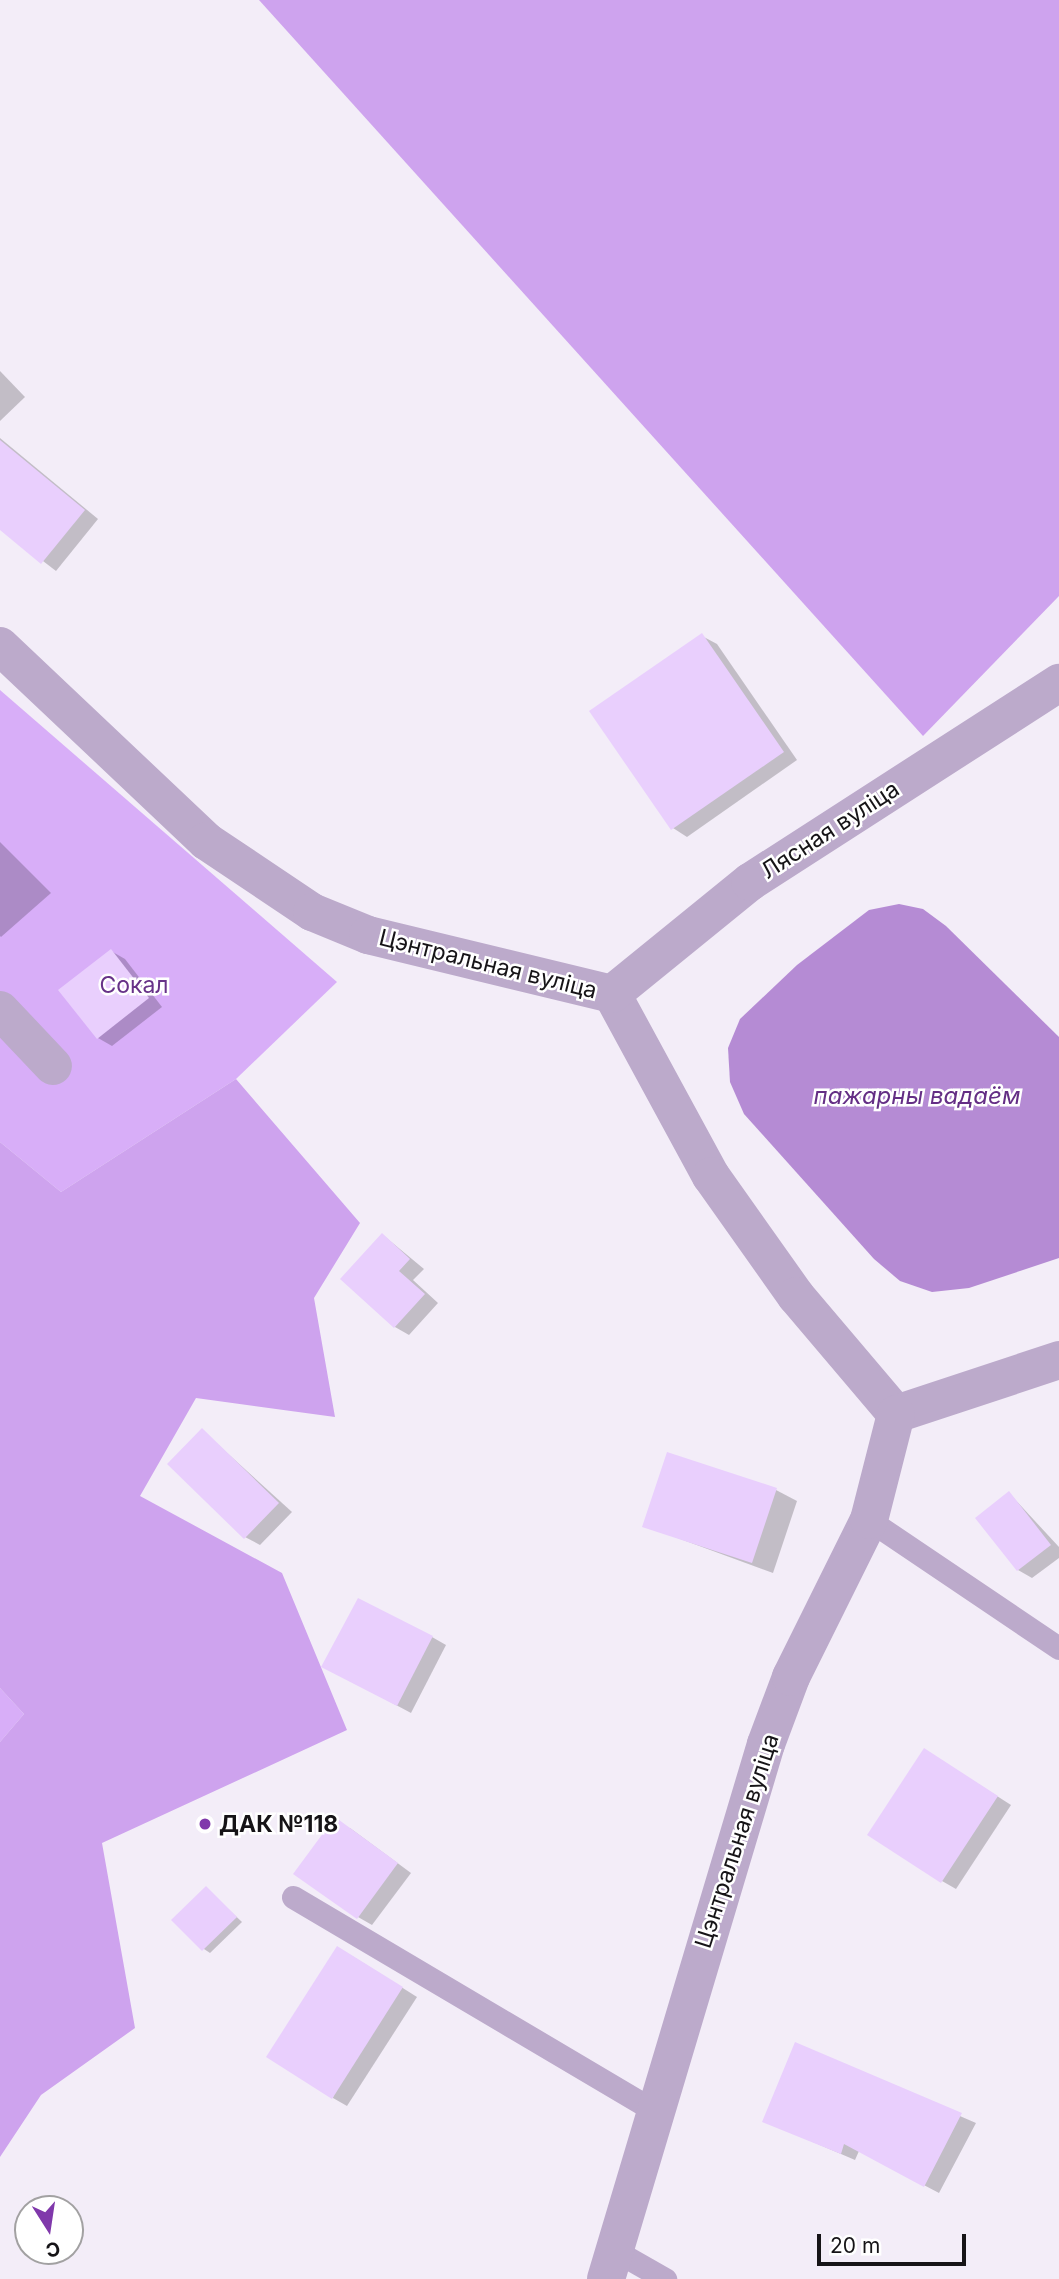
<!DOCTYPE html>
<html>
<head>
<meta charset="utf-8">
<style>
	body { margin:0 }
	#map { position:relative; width:1059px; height:2279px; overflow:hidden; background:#f3edf8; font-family:Inter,sans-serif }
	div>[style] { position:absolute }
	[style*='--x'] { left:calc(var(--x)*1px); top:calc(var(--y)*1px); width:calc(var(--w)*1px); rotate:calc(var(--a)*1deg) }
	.green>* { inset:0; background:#d8aef8 }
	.forest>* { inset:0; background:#cea3ee }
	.water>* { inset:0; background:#b58bd4 }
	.shadow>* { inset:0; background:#0003 }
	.building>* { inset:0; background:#e9cffd }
	.lane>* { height:23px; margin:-11.5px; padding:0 11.5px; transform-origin:11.5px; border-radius:11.5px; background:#bcaacb }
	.street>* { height:38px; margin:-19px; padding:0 19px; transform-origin:19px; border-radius:19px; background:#bcaacb }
	.dots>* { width:19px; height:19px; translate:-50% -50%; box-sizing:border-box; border:4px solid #fff; border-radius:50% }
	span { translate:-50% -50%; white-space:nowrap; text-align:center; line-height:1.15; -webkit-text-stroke:5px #fff; paint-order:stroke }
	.street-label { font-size:23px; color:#161417 }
	.park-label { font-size:23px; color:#673288 }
	.poi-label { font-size:23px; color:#161417; font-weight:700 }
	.left { translate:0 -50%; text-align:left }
	.water-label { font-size:24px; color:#642e85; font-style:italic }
	.north { position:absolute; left:14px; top:2195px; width:70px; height:70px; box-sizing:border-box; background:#fff; border:2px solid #a2a1a2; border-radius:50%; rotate:168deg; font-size:19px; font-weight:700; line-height:28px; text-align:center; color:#161417 }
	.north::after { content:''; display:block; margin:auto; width:24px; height:32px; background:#8038ab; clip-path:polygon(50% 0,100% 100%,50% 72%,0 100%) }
	.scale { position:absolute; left:817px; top:2234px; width:149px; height:32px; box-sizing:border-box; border:4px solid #161417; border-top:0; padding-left:9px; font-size:21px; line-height:24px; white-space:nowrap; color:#161417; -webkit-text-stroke:5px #fff; paint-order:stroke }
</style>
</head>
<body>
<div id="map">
	<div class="green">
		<div style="clip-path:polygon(0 690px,337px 982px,236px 1079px,61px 1192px,0 1142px)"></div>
		<div style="clip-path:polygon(0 1688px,24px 1714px,0 1742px)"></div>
	</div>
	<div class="forest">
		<div style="clip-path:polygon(259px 0,1059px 0,1059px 596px,923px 736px)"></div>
		<div style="clip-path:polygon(236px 1079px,360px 1223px,314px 1298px,335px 1417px,196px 1398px,140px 1496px,282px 1573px,347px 1730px,102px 1843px,135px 2028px,41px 2095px,0 2157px,0 1742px,24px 1714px,0 1688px,0 1142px,61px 1192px)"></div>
	</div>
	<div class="water">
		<div style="clip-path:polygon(899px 904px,923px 909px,946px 926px,1059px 1037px,1059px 1258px,969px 1288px,932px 1292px,900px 1281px,874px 1259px,744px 1114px,730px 1082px,728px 1048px,740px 1019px,797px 965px,869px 910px)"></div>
	</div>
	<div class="shadow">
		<div style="clip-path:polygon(0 371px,25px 397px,0 421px)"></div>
		<div style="clip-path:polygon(0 438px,98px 519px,56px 571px,0 528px)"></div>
		<div style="clip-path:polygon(702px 636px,717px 644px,797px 760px,687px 837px,673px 828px)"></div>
		<div style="clip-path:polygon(0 842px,51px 893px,1px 937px,0 936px)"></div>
		<div style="clip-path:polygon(111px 951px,125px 959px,162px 1007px,112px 1046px,98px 1038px)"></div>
		<div style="clip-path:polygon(383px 1235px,424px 1269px,413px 1280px,438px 1303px,409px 1335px,395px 1327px)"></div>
		<div style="clip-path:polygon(202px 1430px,292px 1512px,260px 1545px,245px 1537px)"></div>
		<div style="clip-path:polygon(776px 1490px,797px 1501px,773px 1573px,645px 1526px)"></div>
		<div style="clip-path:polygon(1009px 1493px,1059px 1547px,1059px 1558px,1032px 1578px,1018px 1570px)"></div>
		<div style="clip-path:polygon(432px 1637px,446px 1645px,411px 1713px,338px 1674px)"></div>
		<div style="clip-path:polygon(939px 1759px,1011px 1805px,956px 1889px,942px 1881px)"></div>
		<div style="clip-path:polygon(350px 1828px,411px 1873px,372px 1925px,358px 1917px)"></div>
		<div style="clip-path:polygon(206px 1888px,242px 1922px,210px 1953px,204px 1949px)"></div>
		<div style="clip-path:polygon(352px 1956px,417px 1997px,347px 2106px,333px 2098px)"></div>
		<div style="clip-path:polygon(796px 2045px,976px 2123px,939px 2193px,859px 2151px,855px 2160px,764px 2121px)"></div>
	</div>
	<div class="building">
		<div style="clip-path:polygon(0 440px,85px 510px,41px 564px,0 530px)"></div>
		<div style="clip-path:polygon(702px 633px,784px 752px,671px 830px,589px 711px)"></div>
		<div style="clip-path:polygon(111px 949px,149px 998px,97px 1039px,58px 990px)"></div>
		<div style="clip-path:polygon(382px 1233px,410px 1259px,399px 1271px,425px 1294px,394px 1328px,340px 1279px)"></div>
		<div style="clip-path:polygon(202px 1428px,279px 1503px,244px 1539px,167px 1464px)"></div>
		<div style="clip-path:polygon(667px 1452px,777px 1488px,752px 1563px,642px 1527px)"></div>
		<div style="clip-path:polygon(1009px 1491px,1051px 1545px,1017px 1571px,975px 1518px)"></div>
		<div style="clip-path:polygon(358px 1598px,433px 1636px,397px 1706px,321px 1667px)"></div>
		<div style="clip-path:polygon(924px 1748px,998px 1796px,941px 1883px,867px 1835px)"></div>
		<div style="clip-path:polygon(335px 1817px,398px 1863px,357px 1919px,293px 1874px)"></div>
		<div style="clip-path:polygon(206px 1886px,237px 1917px,202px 1951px,171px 1920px)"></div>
		<div style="clip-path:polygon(337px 1946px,403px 1987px,332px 2099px,266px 2057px)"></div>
		<div style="clip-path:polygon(795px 2042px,962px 2113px,924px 2187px,844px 2144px,841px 2154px,762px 2122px)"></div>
	</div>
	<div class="lane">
		<div style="--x:869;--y:1520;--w:229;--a:34"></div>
		<div style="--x:293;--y:1897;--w:421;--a:30.6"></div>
		<div style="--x:614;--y:2250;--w:59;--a:29.6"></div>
	</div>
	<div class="street">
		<div style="--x:0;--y:646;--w:284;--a:43.4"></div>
		<div style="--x:206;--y:841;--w:128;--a:33.8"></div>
		<div style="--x:312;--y:912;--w:61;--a:22.3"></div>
		<div style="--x:368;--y:935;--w:251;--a:13.6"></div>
		<div style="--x:612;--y:994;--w:207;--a:61.5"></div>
		<div style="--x:711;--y:1176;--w:147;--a:54.7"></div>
		<div style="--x:796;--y:1296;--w:155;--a:49.7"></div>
		<div style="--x:896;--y:1414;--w:172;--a:-18.3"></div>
		<div style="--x:612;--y:994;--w:178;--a:-39.1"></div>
		<div style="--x:750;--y:882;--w:368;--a:-32.8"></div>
		<div style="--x:0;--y:1010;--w:77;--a:46.6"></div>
		<div style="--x:606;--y:2279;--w:558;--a:-73.35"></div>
		<div style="--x:766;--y:1744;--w:72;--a:-69.5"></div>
		<div style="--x:791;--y:1677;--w:175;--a:-63.6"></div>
		<div style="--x:869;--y:1520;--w:109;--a:-75.7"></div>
	</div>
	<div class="dots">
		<div style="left:205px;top:1824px;background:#8038ab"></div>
	</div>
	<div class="street-label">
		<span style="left:830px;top:830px;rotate:-33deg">Лясная вуліца</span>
		<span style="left:488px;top:964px;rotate:14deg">Цэнтральная вуліца</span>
		<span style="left:737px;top:1841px;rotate:-72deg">Цэнтральная вуліца</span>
	</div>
	<div class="park-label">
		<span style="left:134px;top:985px">Сокал</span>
	</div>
	<div class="poi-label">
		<span class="left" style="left:219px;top:1824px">ДАК №118</span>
	</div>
	<div class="water-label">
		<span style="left:917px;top:1096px">пажарны вадаём</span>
	</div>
	<div class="north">С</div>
	<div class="scale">20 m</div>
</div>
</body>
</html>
